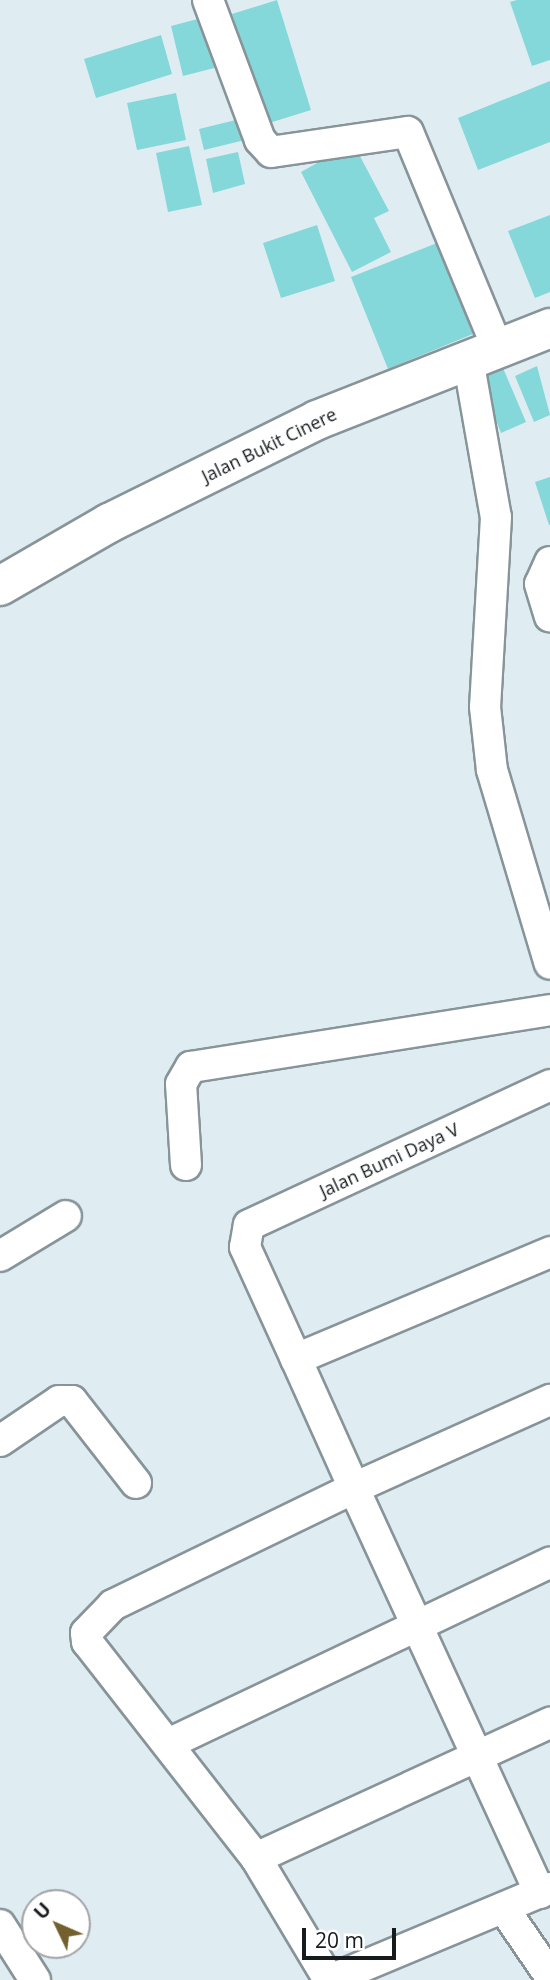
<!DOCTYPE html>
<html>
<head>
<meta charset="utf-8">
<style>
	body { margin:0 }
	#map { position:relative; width:550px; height:1980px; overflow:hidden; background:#dfedf3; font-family:"Open Sans",sans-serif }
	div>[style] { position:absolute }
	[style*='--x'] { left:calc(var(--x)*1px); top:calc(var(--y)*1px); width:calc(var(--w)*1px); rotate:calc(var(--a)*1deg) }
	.building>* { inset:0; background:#84d8da }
	.roads { filter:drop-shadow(2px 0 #879499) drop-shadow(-2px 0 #879499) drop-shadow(0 2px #879499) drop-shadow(0 -2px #879499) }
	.minor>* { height:30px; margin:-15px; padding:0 15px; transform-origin:15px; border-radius:15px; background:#fff }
	.secondary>* { height:38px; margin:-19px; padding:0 19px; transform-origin:19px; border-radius:19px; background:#fff }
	span { translate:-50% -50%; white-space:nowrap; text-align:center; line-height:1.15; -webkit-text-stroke:5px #fff; paint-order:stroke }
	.street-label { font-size:18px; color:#161b1d }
	.north { position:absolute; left:21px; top:1889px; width:70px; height:70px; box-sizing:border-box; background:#fff; border:2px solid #a2a4a5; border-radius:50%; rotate:314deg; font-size:19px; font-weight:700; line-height:28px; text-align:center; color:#161b1d }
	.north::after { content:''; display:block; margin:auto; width:24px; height:32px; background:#74602f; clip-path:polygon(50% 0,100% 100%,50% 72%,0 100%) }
	.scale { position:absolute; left:302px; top:1928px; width:94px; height:32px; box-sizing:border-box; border:4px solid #161b1d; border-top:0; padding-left:9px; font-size:21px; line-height:24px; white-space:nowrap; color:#161b1d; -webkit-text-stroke:5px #fff; paint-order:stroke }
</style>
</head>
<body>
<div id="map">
	<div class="building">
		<div style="clip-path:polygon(277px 0,311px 110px,266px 124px,232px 14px)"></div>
		<div style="clip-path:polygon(517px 0,550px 0,550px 60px,532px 66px,510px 2px)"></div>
		<div style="clip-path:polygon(209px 16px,222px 66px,183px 76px,171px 26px)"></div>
		<div style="clip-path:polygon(161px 35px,172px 74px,96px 98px,84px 59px)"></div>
		<div style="clip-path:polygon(550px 81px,550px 142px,478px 170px,458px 118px)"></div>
		<div style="clip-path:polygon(176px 93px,186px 140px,137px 150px,127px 103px)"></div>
		<div style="clip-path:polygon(244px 118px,249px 139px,204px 150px,199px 129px)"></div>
		<div style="clip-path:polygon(353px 143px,389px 211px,374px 218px,391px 252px,352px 272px,301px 172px)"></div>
		<div style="clip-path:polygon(189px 146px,202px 205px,168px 212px,156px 153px)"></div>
		<div style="clip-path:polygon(238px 152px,245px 184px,213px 193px,206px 159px)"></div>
		<div style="clip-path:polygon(550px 215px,550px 292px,535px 298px,508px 231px)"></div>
		<div style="clip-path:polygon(317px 225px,335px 281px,281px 298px,263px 243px)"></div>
		<div style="clip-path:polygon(437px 243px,473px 334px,388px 369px,351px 277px)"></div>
		<div style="clip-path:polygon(537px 366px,550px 415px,534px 422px,515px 376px)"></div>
		<div style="clip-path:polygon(503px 368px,526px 422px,501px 433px,480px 378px)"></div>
		<div style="clip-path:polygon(550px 477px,550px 525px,549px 525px,535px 482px)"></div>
	</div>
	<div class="roads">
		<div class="minor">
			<div style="--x:208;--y:0;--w:149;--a:69.6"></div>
			<div style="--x:260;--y:140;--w:16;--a:47"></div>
			<div style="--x:271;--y:152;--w:138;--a:-8.3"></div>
			<div style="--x:408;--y:132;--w:233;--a:67.5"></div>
			<div style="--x:468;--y:359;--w:160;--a:80"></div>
			<div style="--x:496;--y:517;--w:190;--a:93.3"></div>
			<div style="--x:485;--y:707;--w:63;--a:83.7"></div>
			<div style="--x:492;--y:770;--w:202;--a:73.4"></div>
			<div style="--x:550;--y:562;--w:24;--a:114"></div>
			<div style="--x:540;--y:584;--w:34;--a:73"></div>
			<div style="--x:186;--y:1165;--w:81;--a:-93.5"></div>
			<div style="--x:181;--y:1084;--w:20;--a:-60"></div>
			<div style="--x:191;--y:1067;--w:363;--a:-9"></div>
			<div style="--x:0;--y:1256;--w:77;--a:-31.2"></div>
			<div style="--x:296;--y:1359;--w:123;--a:-114.5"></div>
			<div style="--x:245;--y:1247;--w:22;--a:-80"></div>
			<div style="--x:249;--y:1225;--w:332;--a:-24.9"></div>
			<div style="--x:0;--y:1441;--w:71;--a:-34.1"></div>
			<div style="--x:59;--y:1401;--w:13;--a:0"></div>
			<div style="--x:72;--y:1401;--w:104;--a:52"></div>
			<div style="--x:168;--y:1744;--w:423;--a:-25.4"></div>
			<div style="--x:256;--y:1858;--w:324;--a:-24.7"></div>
			<div style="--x:540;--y:1893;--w:446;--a:-114.7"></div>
			<div style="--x:354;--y:1488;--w:215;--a:-24.2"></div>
			<div style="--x:504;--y:1909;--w:81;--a:55.5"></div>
			<div style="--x:0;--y:1925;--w:65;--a:57.5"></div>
			<div style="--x:329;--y:1980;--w:142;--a:-120.9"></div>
			<div style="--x:256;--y:1858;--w:274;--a:-128"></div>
			<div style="--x:87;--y:1642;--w:9;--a:-96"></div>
			<div style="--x:86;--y:1633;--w:39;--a:-46"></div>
			<div style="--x:113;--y:1605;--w:268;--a:-25.9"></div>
			<div style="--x:354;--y:1488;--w:141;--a:-114.2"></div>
			<div style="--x:296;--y:1359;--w:276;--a:-22.8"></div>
			<div style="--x:330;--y:1980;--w:238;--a:-22.7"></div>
		</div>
		<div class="secondary">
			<div style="--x:0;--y:586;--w:126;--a:-30"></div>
			<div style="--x:109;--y:523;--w:232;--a:-26.3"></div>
			<div style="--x:317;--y:420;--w:251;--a:-21.5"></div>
		</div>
	</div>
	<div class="street-label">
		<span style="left:269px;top:445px;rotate:-26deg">Jalan Bukit Cinere</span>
		<span style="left:389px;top:1160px;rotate:-25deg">Jalan Bumi Daya V</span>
	</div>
	<div class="north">U</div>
	<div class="scale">20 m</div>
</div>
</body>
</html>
